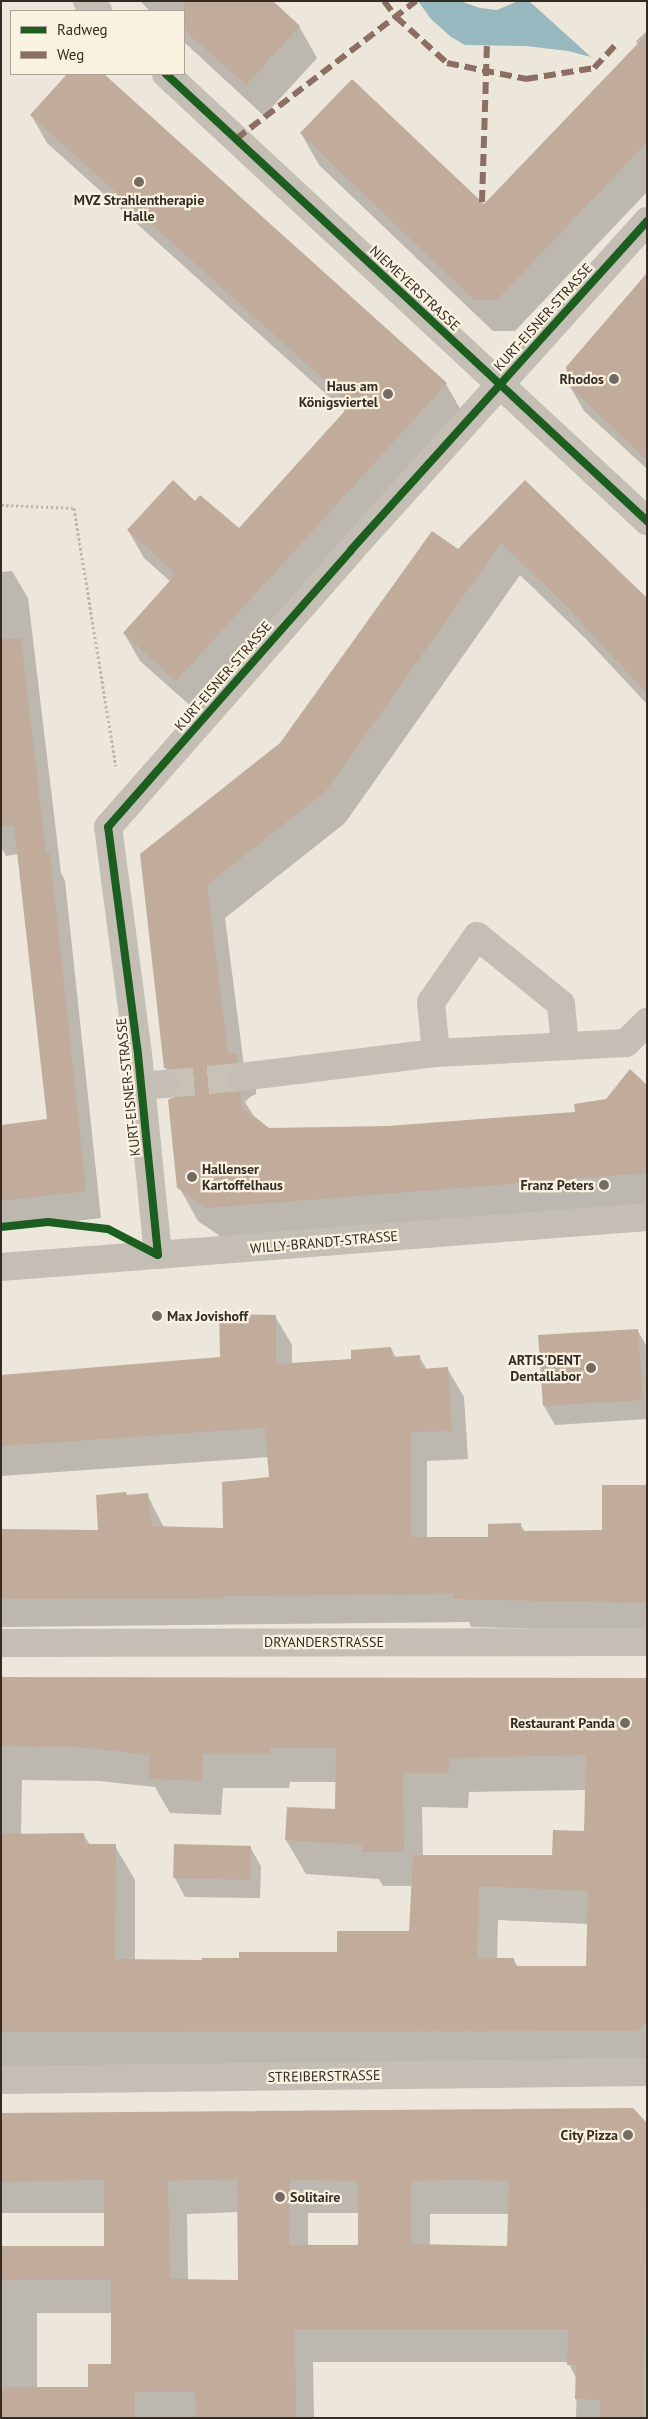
<!DOCTYPE html>
<html>
<head>
<meta charset="utf-8">
<style>
	body { margin:0 }
	#map { position:relative; width:648px; height:2419px; overflow:hidden; background:#ece6db; font-family:"PT Sans",sans-serif }
	div>[style] { position:absolute }
	[style*='--x'] { left:calc(var(--x)*1px); top:calc(var(--y)*1px); width:calc(var(--w)*1px); rotate:calc(var(--a)*1deg) }
	.water>* { inset:0; background:#97b8be }
	.shadow>* { inset:0; background:#0003 }
	.building>* { inset:0; background:#c1ac9b }
	.minor-tunnel>* { height:28px; margin-top:-14px; transform-origin:0; background:repeating-linear-gradient(90deg,#c7c1b6 0 28px,transparent 0 42px) }
	.path>* { height:3px; margin-top:-1.5px; transform-origin:0; background:repeating-linear-gradient(90deg,#bdb6ad 0 2.5px,transparent 0 5px) }
	.minor>* { height:28px; margin:-14px; padding:0 14px; transform-origin:14px; border-radius:14px; background:#c4beb5 }
	.quiet>* { height:6px; margin-top:-3px; transform-origin:0; background:repeating-linear-gradient(90deg,#8d6e63 0 12px,transparent 0 18px) }
	.cycleway>* { height:8px; margin:-4px; padding:0 4px; transform-origin:4px; border-radius:4px; background:#1b5e20 }
	.dots>* { width:14px; height:14px; translate:-50% -50%; box-sizing:border-box; border:2px solid #faf2e1; border-radius:50% }
	span { translate:-50% -50%; white-space:nowrap; text-align:center; line-height:1.15; -webkit-text-stroke:4.5px #faf2e1; paint-order:stroke }
	.poi-label { font-size:14px; color:#342b24; font-weight:700 }
	.right { translate:-100% -50%; text-align:right }
	.left { translate:0 -50%; text-align:left }
	.street-label { font-size:14px; color:#342b24 }
	.frame { position:absolute; inset:0; border:2px solid #342b24; pointer-events:none }
	.legend { position:absolute; left:10px; top:10px; width:175px; height:65px; box-sizing:border-box; background:#faf2e1; border:1px solid #aba295; margin:0; padding:6px 9px; list-style:none; font-size:15px; color:#342b24 }
	.legend li { display:flex; align-items:center; gap:10px; height:25px }
	.legend b { width:25px; border:1px solid #aba295 }
</style>
</head>
<body>
<div id="map">
	<div class="water">
		<div style="clip-path:polygon(418px 1px,460px 1px,480px 8px,497px 10px,518px 1px,529px 1px,591px 57px,568px 51px,526px 46px,465px 45px,451px 37px,431px 19px)"></div>
	</div>
	<div class="shadow">
		<div style="clip-path:polygon(140px 1px,271px 1px,299px 26px,317px 58px,264px 116px,184px 42px,184px 11px,150px 11px)"></div>
		<div style="clip-path:polygon(647px 31px,647px 192px,515px 331px,493px 331px,319px 165px,301px 133px,484px 205px,638px 45px,636px 41px)"></div>
		<div style="clip-path:polygon(69px 74px,102px 74px,446px 384px,462px 412px,193px 708px,140px 661px,124px 633px,171px 582px,144px 558px,128px 530px,195px 503px,239px 530px,346px 412px,47px 143px,31px 115px)"></div>
		<div style="clip-path:polygon(647px 275px,647px 469px,584px 411px,569px 385px)"></div>
		<div style="clip-path:polygon(525px 482px,647px 600px,647px 704px,587px 640px,520px 575px,345px 823px,225px 918px,244px 1066px,256px 1087px,256px 1094px,250px 1097px,245px 1102px,255px 1118px,268px 1129px,388px 1127px,576px 1113px,647px 1087px,647px 1207px,226px 1240px,198px 1221px,179px 1187px,175px 1098px,180px 1093px,166px 1068px,141px 855px,280px 744px)"></div>
		<div style="clip-path:polygon(12px 571px,28px 598px,61px 873px,65px 881px,101px 1218px,1px 1230px,1px 1126px,48px 1120px,18px 854px,6px 856px,1px 847px,1px 572px)"></div>
		<div style="clip-path:polygon(275px 1316px,292px 1345px,292px 1364px,352px 1360px,391px 1348px,396px 1358px,419px 1356px,427px 1370px,447px 1368px,464px 1397px,468px 1459px,427px 1461px,427px 1539px,489px 1538px,520px 1524px,525px 1532px,603px 1531px,647px 1486px,647px 1631px,471px 1627px,469px 1622px,1px 1627px,1px 1530px,100px 1532px,127px 1496px,147px 1494px,164px 1528px,224px 1529px,271px 1478px,269px 1457px,1px 1476px,1px 1376px,221px 1358px)"></div>
		<div style="clip-path:polygon(638px 1331px,647px 1347px,647px 1419px,555px 1425px,544px 1406px)"></div>
		<div style="clip-path:polygon(evenodd,1px 1678px,647px 1681px,647px 2065px,1px 2067px,1px 1678px,22px 1780px,99px 1781px,155px 1787px,170px 1813px,221px 1815px,223px 1788px,289px 1788px,290px 1782px,337px 1782px,337px 1811px,286px 1840px,306px 1874px,379px 1879px,383px 1886px,413px 1886px,411px 1933px,339px 1953px,203px 1961px,135px 1961px,135px 1880px,115px 1846px,90px 1845px,84px 1835px,21px 1835px,22px 1780px,1px 1678px,586px 1790px,585px 1832px,553px 1857px,423px 1856px,422px 1807px,468px 1808px,469px 1792px,586px 1790px,1px 1678px,498px 1920px,588px 1924px,587px 1967px,518px 1967px,514px 1960px,497px 1960px,498px 1920px)"></div>
		<div style="clip-path:polygon(250px 1847px,261px 1866px,260px 1898px,185px 1897px,175px 1878px)"></div>
		<div style="clip-path:polygon(evenodd,1px 2114px,647px 2125px,647px 2418px,576px 2418px,577px 2380px,568px 2362px,313px 2362px,314px 2418px,1px 2418px,4px 2388px,1px 2385px,1px 2247px,106px 2247px,105px 2213px,1px 2213px,1px 2114px,239px 2212px,240px 2281px,188px 2281px,187px 2214px,239px 2212px,1px 2114px,308px 2213px,359px 2213px,359px 2246px,308px 2246px,308px 2213px,1px 2114px,430px 2214px,509px 2214px,509px 2248px,430px 2246px,430px 2214px,1px 2114px,37px 2313px,112px 2313px,112px 2365px,89px 2388px,37px 2388px,37px 2313px)"></div>
	</div>
	<div class="building">
		<div style="clip-path:polygon(184px 1px,273px 1px,300px 26px,246px 85px,184px 30px)"></div>
		<div style="clip-path:polygon(647px 34px,647px 142px,497px 300px,474px 300px,300px 133px,352px 79px,484px 204px)"></div>
		<div style="clip-path:polygon(67px 74px,104px 74px,447px 383px,176px 681px,123px 633px,176px 574px,127px 530px,173px 480px,195px 501px,200px 495px,239px 528px,351px 404px,30px 115px)"></div>
		<div style="clip-path:polygon(647px 273px,647px 460px,568px 385px,566px 367px)"></div>
		<div style="clip-path:polygon(525px 480px,647px 598px,647px 694px,567px 607px,501px 543px,326px 791px,207px 885px,228px 1054px,237px 1053px,238px 1061px,231px 1064px,226px 1070px,225px 1079px,228px 1087px,233px 1091px,241px 1092px,242px 1107px,269px 1128px,388px 1126px,575px 1112px,574px 1104px,606px 1099px,630px 1069px,647px 1085px,647px 1173px,207px 1208px,177px 1188px,168px 1100px,174px 1097px,180px 1091px,181px 1082px,179px 1075px,173px 1070px,164px 1068px,140px 854px,280px 743px,432px 531px,458px 549px)"></div>
		<div style="clip-path:polygon(21px 638px,46px 853px,50px 853px,86px 1191px,1px 1201px,1px 1125px,47px 1119px,14px 825px,1px 827px,1px 639px)"></div>
		<div style="clip-path:polygon(219px 1314px,276px 1315px,276px 1364px,351px 1359px,351px 1350px,391px 1347px,392px 1357px,420px 1355px,421px 1369px,448px 1367px,452px 1431px,411px 1432px,411px 1537px,488px 1537px,488px 1524px,521px 1523px,521px 1531px,602px 1530px,602px 1485px,647px 1485px,647px 1603px,453px 1599px,453px 1594px,223px 1596px,223px 1598px,1px 1599px,1px 1529px,98px 1530px,96px 1495px,126px 1492px,127px 1495px,148px 1493px,152px 1526px,223px 1528px,222px 1482px,269px 1477px,265px 1428px,1px 1446px,1px 1375px,220px 1357px)"></div>
		<div style="clip-path:polygon(638px 1329px,643px 1400px,543px 1406px,538px 1335px)"></div>
		<div style="clip-path:polygon(evenodd,1px 1677px,647px 1678px,647px 2022px,637px 2031px,1px 2032px,1px 1834px,84px 1833px,84px 1844px,116px 1844px,115px 1959px,202px 1960px,202px 1958px,239px 1958px,239px 1952px,337px 1952px,337px 1931px,409px 1931px,413px 1855px,552px 1855px,553px 1830px,584px 1831px,586px 1755px,450px 1758px,448px 1773px,403px 1773px,404px 1852px,362px 1852px,362px 1845px,285px 1840px,287px 1807px,335px 1809px,336px 1748px,270px 1748px,270px 1754px,203px 1754px,202px 1781px,149px 1779px,149px 1755px,79px 1747px,1px 1746px,1px 1677px,479px 1886px,588px 1891px,586px 1966px,514px 1966px,514px 1958px,477px 1958px,479px 1886px)"></div>
		<div style="clip-path:polygon(174px 1844px,251px 1846px,250px 1880px,173px 1878px)"></div>
		<div style="clip-path:polygon(evenodd,633px 2108px,647px 2123px,643px 2418px,600px 2418px,600px 2400px,575px 2399px,576px 2365px,567px 2365px,568px 2329px,295px 2329px,296px 2418px,196px 2418px,195px 2392px,135px 2392px,135px 2418px,1px 2418px,1px 2387px,88px 2387px,88px 2364px,111px 2364px,111px 2280px,1px 2280px,1px 2246px,104px 2246px,104px 2180px,1px 2182px,1px 2113px,633px 2108px,237px 2179px,238px 2280px,170px 2279px,168px 2181px,237px 2179px,633px 2108px,290px 2180px,358px 2181px,358px 2245px,289px 2245px,290px 2180px,633px 2108px,462px 2180px,509px 2181px,507px 2246px,411px 2244px,411px 2181px,462px 2180px)"></div>
	</div>
	<div class="minor-tunnel">
		<div style="--x:166;--y:1084;--w:74;--a:-5.4"></div>
	</div>
	<div class="path">
		<div style="--x:1;--y:505;--w:73;--a:2.4"></div>
		<div style="--x:74;--y:508;--w:261;--a:80.8"></div>
	</div>
	<div class="minor">
		<div style="--x:87;--y:1;--w:15;--a:42"></div>
		<div style="--x:166;--y:74;--w:657;--a:42.9"></div>
		<div style="--x:436;--y:1053;--w:51;--a:-95.6"></div>
		<div style="--x:431;--y:1002;--w:80;--a:-55.1"></div>
		<div style="--x:477;--y:936;--w:108;--a:39"></div>
		<div style="--x:561;--y:1004;--w:42;--a:84.6"></div>
		<div style="--x:240;--y:1077;--w:197;--a:-7"></div>
		<div style="--x:436;--y:1053;--w:190;--a:-3"></div>
		<div style="--x:626;--y:1043;--w:30;--a:-45"></div>
		<div style="--x:141;--y:1086;--w:25;--a:-5"></div>
		<div style="--x:158;--y:1255;--w:202;--a:-95.7"></div>
		<div style="--x:138;--y:1054;--w:229;--a:-97.5"></div>
		<div style="--x:108;--y:827;--w:368;--a:-48.7"></div>
		<div style="--x:351;--y:550;--w:443;--a:-48"></div>
		<div style="--x:1;--y:1267;--w:648;--a:-4.43"></div>
		<div style="--x:1;--y:1643;--w:646;--a:-0.09"></div>
		<div style="--x:1;--y:2080;--w:646;--a:-0.71"></div>
	</div>
	<div class="quiet">
		<div style="--x:384;--y:1;--w:20;--a:53"></div>
		<div style="--x:396;--y:17;--w:69;--a:42"></div>
		<div style="--x:447;--y:63;--w:81;--a:11.4"></div>
		<div style="--x:526;--y:79;--w:69;--a:-9.2"></div>
		<div style="--x:594;--y:68;--w:33;--a:-47"></div>
		<div style="--x:236;--y:139;--w:227;--a:-37.5"></div>
		<div style="--x:482;--y:202;--w:156;--a:-88.2"></div>
	</div>
	<div class="cycleway">
		<div style="--x:166;--y:74;--w:657;--a:42.9"></div>
		<div style="--x:1;--y:1227;--w:47;--a:-6.1"></div>
		<div style="--x:48;--y:1222;--w:60;--a:6.7"></div>
		<div style="--x:108;--y:1229;--w:56;--a:27.5"></div>
		<div style="--x:158;--y:1255;--w:202;--a:-95.7"></div>
		<div style="--x:138;--y:1054;--w:229;--a:-97.5"></div>
		<div style="--x:108;--y:827;--w:368;--a:-48.7"></div>
		<div style="--x:351;--y:550;--w:443;--a:-48"></div>
	</div>
	<div class="dots">
		<div style="left:139px;top:182px;background:#746c64"></div>
		<div style="left:614px;top:379px;background:#746c64"></div>
		<div style="left:388px;top:394px;background:#746c64"></div>
		<div style="left:192px;top:1177px;background:#746c64"></div>
		<div style="left:604px;top:1185px;background:#746c64"></div>
		<div style="left:157px;top:1316px;background:#746c64"></div>
		<div style="left:591px;top:1368px;background:#746c64"></div>
		<div style="left:625px;top:1723px;background:#746c64"></div>
		<div style="left:628px;top:2135px;background:#746c64"></div>
		<div style="left:280px;top:2197px;background:#746c64"></div>
	</div>
	<div class="poi-label">
		<span style="left:139px;top:208px">MVZ Strahlentherapie<br>Halle</span>
		<span class="right" style="left:604px;top:379px">Rhodos</span>
		<span class="right" style="left:378px;top:394px">Haus am<br>Königsviertel</span>
		<span class="left" style="left:202px;top:1177px">Hallenser<br>Kartoffelhaus</span>
		<span class="right" style="left:594px;top:1185px">Franz Peters</span>
		<span class="left" style="left:167px;top:1316px">Max Jovishoff</span>
		<span class="right" style="left:581px;top:1368px">ARTIS'DENT<br>Dentallabor</span>
		<span class="right" style="left:615px;top:1723px">Restaurant Panda</span>
		<span class="right" style="left:618px;top:2135px">City Pizza</span>
		<span class="left" style="left:290px;top:2197px">Solitaire</span>
	</div>
	<div class="street-label">
		<span style="left:415px;top:288px;rotate:43deg">NIEMEYERSTRASSE</span>
		<span style="left:543px;top:317px;rotate:-48deg">KURT-EISNER-STRASSE</span>
		<span style="left:223px;top:676px;rotate:-49deg">KURT-EISNER-STRASSE</span>
		<span style="left:128px;top:1087px;rotate:-96deg">KURT-EISNER-STRASSE</span>
		<span style="left:324px;top:1242px;rotate:-5deg">WILLY-BRANDT-STRASSE</span>
		<span style="left:324px;top:1642px">DRYANDERSTRASSE</span>
		<span style="left:324px;top:2076px;rotate:-1deg">STREIBERSTRASSE</span>
	</div>
	<div class="frame"></div>
	<ul class="legend">
	<li><b style="height:6px;background:#1b5e20"></b>Radweg</li>
	<li><b style="height:6px;background:#8d6e63"></b>Weg</li>
	</ul>
</div>
</body>
</html>
